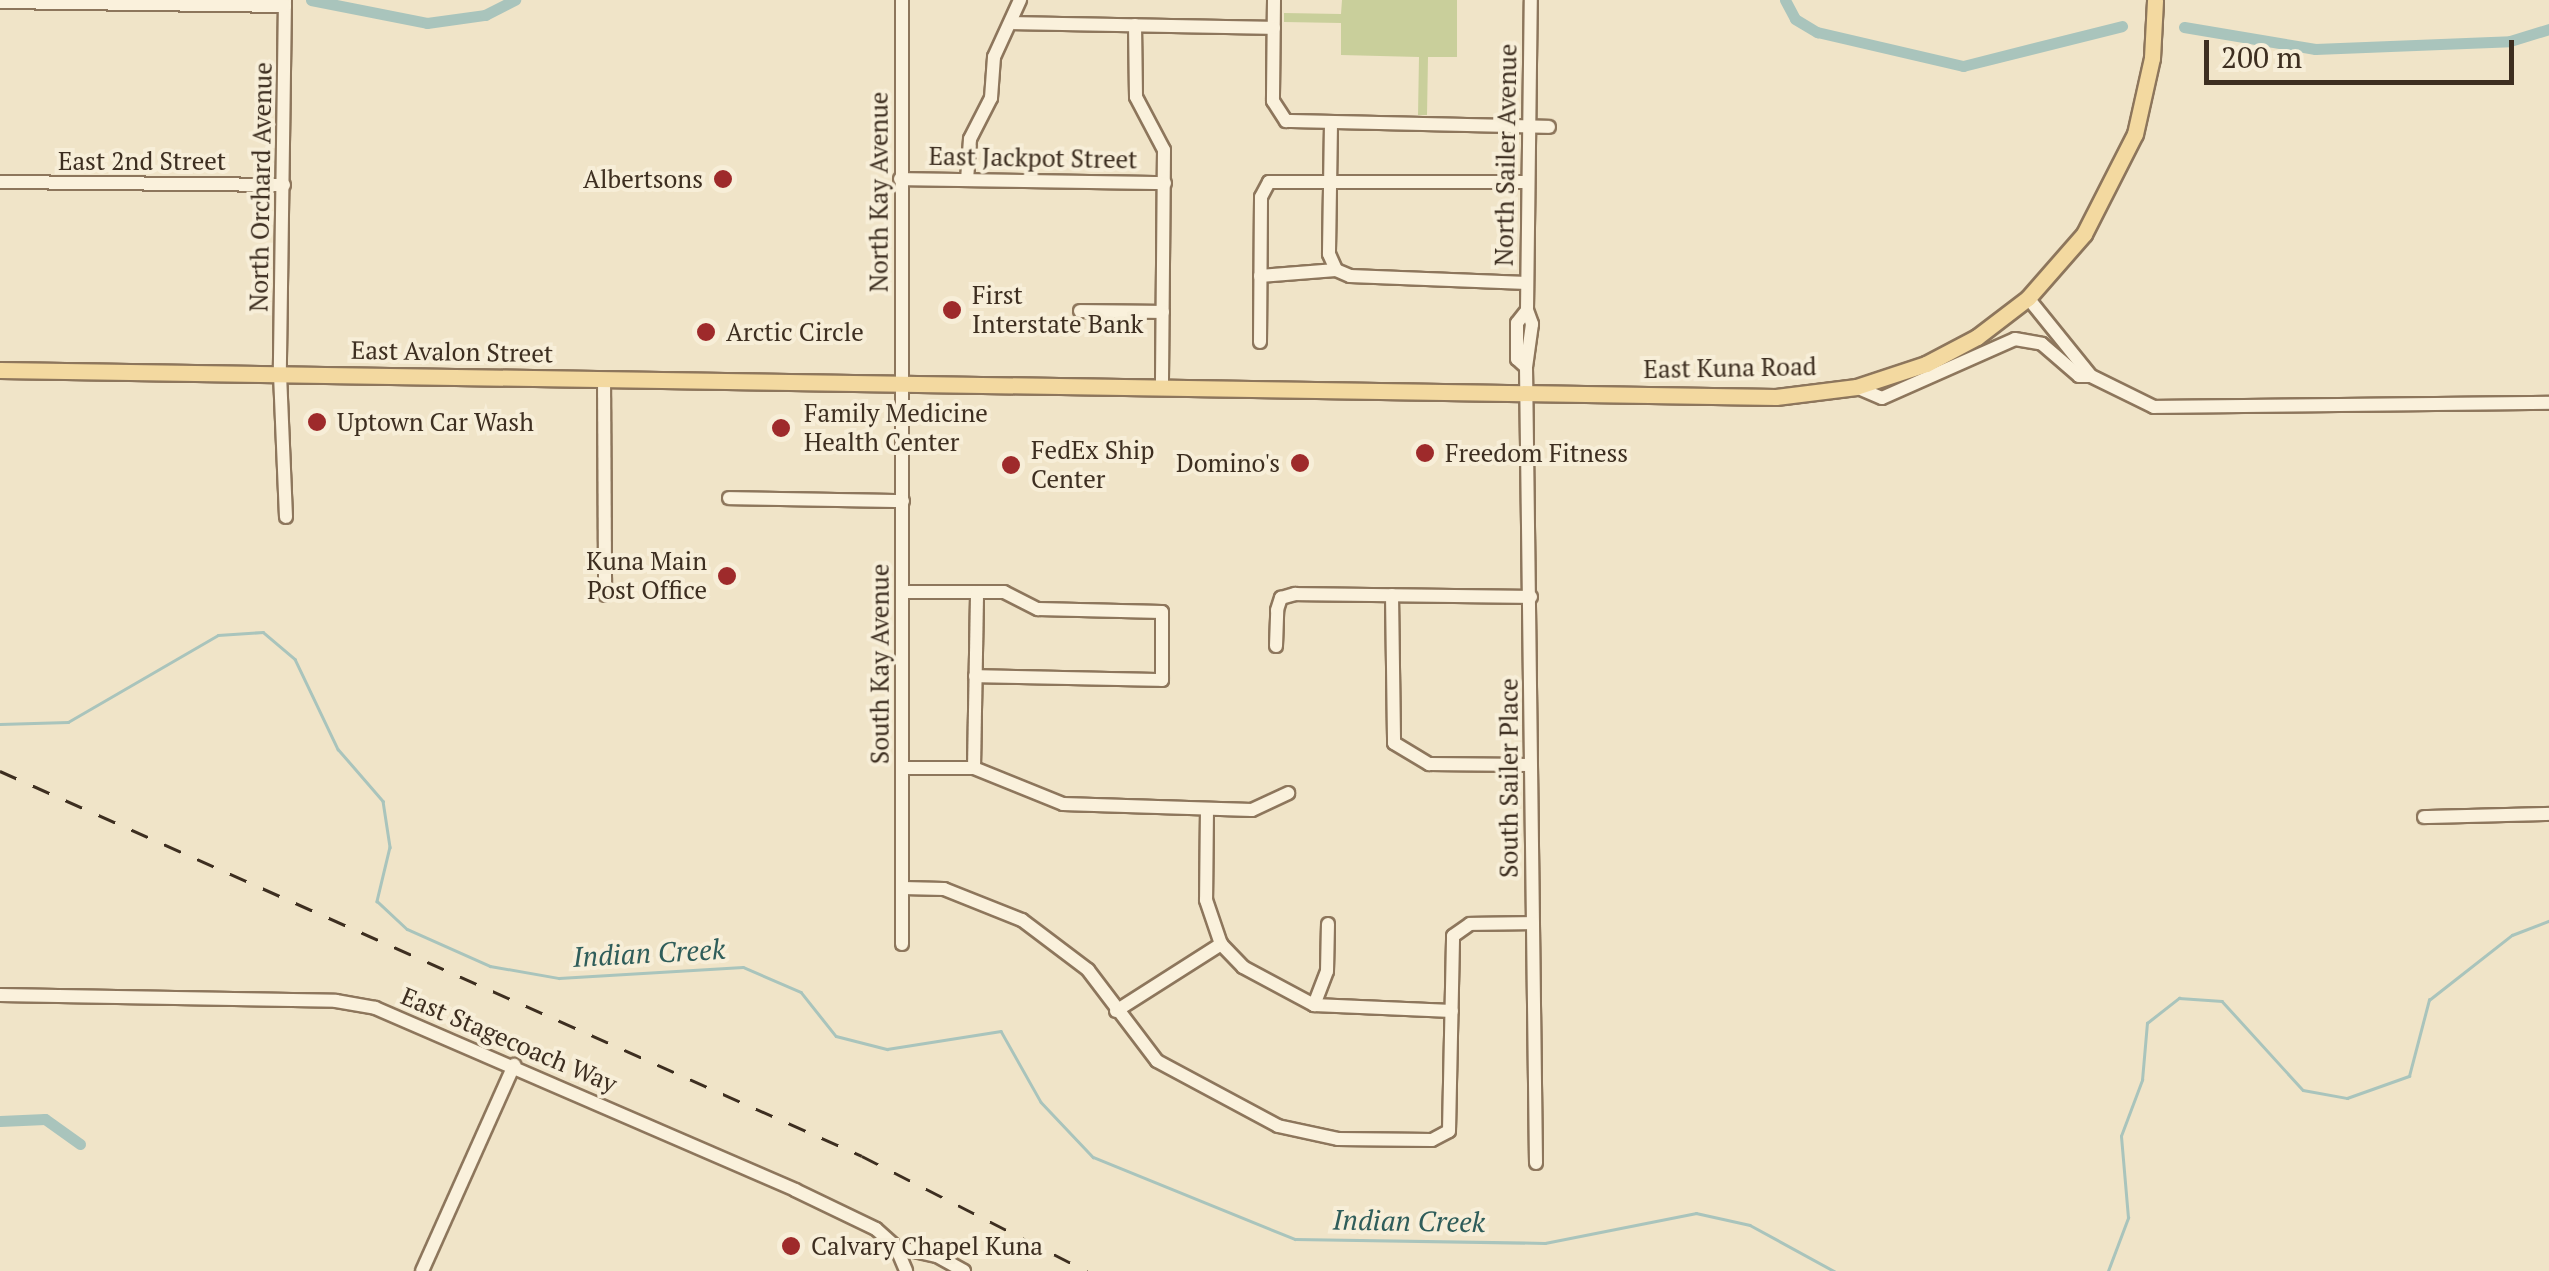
<!DOCTYPE html>
<html>
<head>
<meta charset="utf-8">
<style>
	body { margin:0 }
	#map { position:relative; width:2549px; height:1271px; overflow:hidden; background:#f0e4c8; font-family:"PT Serif",serif }
	div>[style] { position:absolute }
	[style*='--x'] { left:calc(var(--x)*1px); top:calc(var(--y)*1px); width:calc(var(--w)*1px); rotate:calc(var(--a)*1deg) }
	.green>* { inset:0; background:#c9cf9b }
	.stream>* { height:2.5px; margin:-1.25px; padding:0 1.25px; transform-origin:1.25px; border-radius:1.25px; background:#a9c4bc }
	.canal>* { height:11px; margin:-5.5px; padding:0 5.5px; transform-origin:5.5px; border-radius:5.5px; background:#a9c4bc }
	.roads { filter:drop-shadow(2px 0 #8d765c) drop-shadow(-2px 0 #8d765c) drop-shadow(0 2px #8d765c) drop-shadow(0 -2px #8d765c) }
	.minor>* { height:12px; margin:-6px; padding:0 6px; transform-origin:6px; border-radius:6px; background:#faf1dc }
	.major>* { height:15px; margin:-7.5px; padding:0 7.5px; transform-origin:7.5px; border-radius:7.5px; background:#f3d9a0 }
	.rail>* { height:2.5px; margin-top:-1.25px; transform-origin:0; background:repeating-linear-gradient(90deg,#3d2e20 0 18px,transparent 0 36px) }
	.dots>* { width:28px; height:28px; translate:-50% -50%; box-sizing:border-box; border:5px solid #f7eed8; border-radius:50% }
	span { translate:-50% -50%; white-space:nowrap; text-align:center; line-height:1.15; -webkit-text-stroke:8px #f7eed8; paint-order:stroke }
	.street-label { font-size:25px; color:#3d2e20 }
	.poi-label { font-size:25px; color:#3d2e20 }
	.right { translate:-100% -50%; text-align:right }
	.left { translate:0 -50%; text-align:left }
	.water-label { font-size:28px; color:#2f5d5a; font-style:italic }
	.scale { position:absolute; left:2204px; top:40px; width:310px; height:45px; box-sizing:border-box; border:5px solid #3d2e20; border-top:0; padding-left:12px; font-size:30px; line-height:35px; white-space:nowrap; color:#3d2e20; -webkit-text-stroke:8px #f7eed8; paint-order:stroke }
</style>
</head>
<body>
<div id="map">
	<div class="green">
		<div style="clip-path:polygon(1342px 0,1457px 0,1457px 57px,1428px 57px,1427px 115px,1418px 115px,1419px 57px,1341px 55px,1341px 23px,1284px 22px,1284px 13px,1341px 14px)"></div>
	</div>
	<div class="stream">
		<div style="--x:0;--y:724;--w:68;--a:-1.7"></div>
		<div style="--x:68;--y:722;--w:173;--a:-30.1"></div>
		<div style="--x:218;--y:635;--w:45;--a:-3.8"></div>
		<div style="--x:263;--y:632;--w:42;--a:40.2"></div>
		<div style="--x:295;--y:659;--w:100;--a:64.5"></div>
		<div style="--x:338;--y:749;--w:69;--a:49.1"></div>
		<div style="--x:383;--y:801;--w:47;--a:81.3"></div>
		<div style="--x:390;--y:847;--w:56;--a:103.5"></div>
		<div style="--x:377;--y:901;--w:41;--a:43"></div>
		<div style="--x:407;--y:929;--w:91;--a:24"></div>
		<div style="--x:490;--y:966;--w:70;--a:9.9"></div>
		<div style="--x:559;--y:978;--w:184;--a:-3.4"></div>
		<div style="--x:743;--y:967;--w:63;--a:23.3"></div>
		<div style="--x:801;--y:992;--w:56;--a:51.5"></div>
		<div style="--x:836;--y:1036;--w:53;--a:14.3"></div>
		<div style="--x:887;--y:1049;--w:115;--a:-9"></div>
		<div style="--x:1001;--y:1031;--w:81;--a:60.6"></div>
		<div style="--x:1041;--y:1102;--w:76;--a:46.6"></div>
		<div style="--x:1093;--y:1157;--w:218;--a:22.1"></div>
		<div style="--x:1295;--y:1239;--w:250;--a:0.9"></div>
		<div style="--x:1545;--y:1243;--w:154;--a:-11.2"></div>
		<div style="--x:1696;--y:1213;--w:55;--a:12.5"></div>
		<div style="--x:1750;--y:1225;--w:96;--a:28.7"></div>
		<div style="--x:2108;--y:1271;--w:57;--a:-69.3"></div>
		<div style="--x:2128;--y:1218;--w:82;--a:-94.9"></div>
		<div style="--x:2121;--y:1136;--w:60;--a:-69.4"></div>
		<div style="--x:2142;--y:1080;--w:57;--a:-85"></div>
		<div style="--x:2147;--y:1023;--w:41;--a:-38"></div>
		<div style="--x:2179;--y:998;--w:43;--a:4"></div>
		<div style="--x:2222;--y:1001;--w:120;--a:47.7"></div>
		<div style="--x:2303;--y:1090;--w:45;--a:10.3"></div>
		<div style="--x:2347;--y:1098;--w:66;--a:-19.5"></div>
		<div style="--x:2409;--y:1076;--w:79;--a:-75.3"></div>
		<div style="--x:2429;--y:1000;--w:105;--a:-38.1"></div>
		<div style="--x:2512;--y:935;--w:40;--a:-21"></div>
	</div>
	<div class="canal">
		<div style="--x:311;--y:0;--w:118;--a:11.2"></div>
		<div style="--x:427;--y:23;--w:59;--a:-7.9"></div>
		<div style="--x:485;--y:15;--w:34;--a:-27"></div>
		<div style="--x:1785;--y:0;--w:21;--a:62"></div>
		<div style="--x:1795;--y:19;--w:26;--a:31"></div>
		<div style="--x:1817;--y:32;--w:150;--a:13.1"></div>
		<div style="--x:1963;--y:66;--w:164;--a:-14.1"></div>
		<div style="--x:2184;--y:27;--w:133;--a:9.5"></div>
		<div style="--x:2315;--y:49;--w:195;--a:-2.3"></div>
		<div style="--x:2510;--y:41;--w:41;--a:-17.1"></div>
		<div style="--x:0;--y:1121;--w:45;--a:-2.5"></div>
		<div style="--x:45;--y:1119;--w:43;--a:35.5"></div>
	</div>
	<div class="roads">
		<div class="minor">
			<div style="--x:285;--y:0;--w:374;--a:90.8"></div>
			<div style="--x:280;--y:374;--w:143;--a:87.6"></div>
			<div style="--x:902;--y:0;--w:944;--a:90"></div>
			<div style="--x:1274;--y:0;--w:101;--a:90.6"></div>
			<div style="--x:1273;--y:101;--w:24;--a:57"></div>
			<div style="--x:1286;--y:121;--w:263;--a:1.3"></div>
			<div style="--x:0;--y:2;--w:285;--a:0.8"></div>
			<div style="--x:1014;--y:23;--w:260;--a:1.1"></div>
			<div style="--x:1135;--y:25;--w:72;--a:89.2"></div>
			<div style="--x:1136;--y:97;--w:60;--a:62.2"></div>
			<div style="--x:1164;--y:150;--w:238;--a:90.5"></div>
			<div style="--x:1331;--y:124;--w:130;--a:90.9"></div>
			<div style="--x:1329;--y:254;--w:17;--a:66"></div>
			<div style="--x:900;--y:179;--w:265;--a:0.9"></div>
			<div style="--x:967;--y:180;--w:41;--a:-85.8"></div>
			<div style="--x:970;--y:139;--w:46;--a:-62.9"></div>
			<div style="--x:991;--y:98;--w:41;--a:-85.8"></div>
			<div style="--x:994;--y:57;--w:63;--a:-65.5"></div>
			<div style="--x:0;--y:182;--w:284;--a:0.6"></div>
			<div style="--x:1336;--y:270;--w:15;--a:23"></div>
			<div style="--x:1350;--y:276;--w:177;--a:2.3"></div>
			<div style="--x:1260;--y:276;--w:76;--a:-4.5"></div>
			<div style="--x:2028;--y:298;--w:100;--a:51.1"></div>
			<div style="--x:2091;--y:376;--w:70;--a:26.2"></div>
			<div style="--x:2154;--y:407;--w:395;--a:-0.6"></div>
			<div style="--x:1527;--y:310;--w:310;--a:-89.3"></div>
			<div style="--x:1080;--y:311;--w:83;--a:0.7"></div>
			<div style="--x:1260;--y:342;--w:145;--a:-89.6"></div>
			<div style="--x:1261;--y:197;--w:17;--a:-62"></div>
			<div style="--x:1269;--y:182;--w:259;--a:0"></div>
			<div style="--x:1526;--y:367;--w:12;--a:-138"></div>
			<div style="--x:1517;--y:359;--w:36;--a:-90"></div>
			<div style="--x:1517;--y:323;--w:16;--a:-52"></div>
			<div style="--x:1527;--y:310;--w:15;--a:70"></div>
			<div style="--x:1532;--y:324;--w:43;--a:97.9"></div>
			<div style="--x:1526;--y:367;--w:796;--a:89.28"></div>
			<div style="--x:604;--y:379;--w:216;--a:89.7"></div>
			<div style="--x:1856;--y:387;--w:28;--a:23"></div>
			<div style="--x:1882;--y:398;--w:145;--a:-23.9"></div>
			<div style="--x:2015;--y:339;--w:27;--a:10"></div>
			<div style="--x:2042;--y:344;--w:49;--a:40.9"></div>
			<div style="--x:2079;--y:376;--w:11;--a:0"></div>
			<div style="--x:729;--y:498;--w:174;--a:1"></div>
			<div style="--x:903;--y:592;--w:101;--a:0"></div>
			<div style="--x:1004;--y:592;--w:38;--a:27"></div>
			<div style="--x:1038;--y:609;--w:124;--a:1.4"></div>
			<div style="--x:1162;--y:612;--w:68;--a:90"></div>
			<div style="--x:1162;--y:680;--w:187;--a:-178.8"></div>
			<div style="--x:1392;--y:595;--w:148;--a:89.2"></div>
			<div style="--x:1394;--y:743;--w:41;--a:31"></div>
			<div style="--x:1429;--y:764;--w:101;--a:0.6"></div>
			<div style="--x:1276;--y:646;--w:36;--a:-88"></div>
			<div style="--x:1277;--y:610;--w:13;--a:-72"></div>
			<div style="--x:1281;--y:598;--w:15;--a:-16"></div>
			<div style="--x:1295;--y:594;--w:236;--a:0.7"></div>
			<div style="--x:903;--y:768;--w:71;--a:0"></div>
			<div style="--x:974;--y:768;--w:96;--a:22"></div>
			<div style="--x:1063;--y:804;--w:189;--a:1.8"></div>
			<div style="--x:1252;--y:810;--w:40;--a:-25"></div>
			<div style="--x:974;--y:768;--w:176;--a:-89"></div>
			<div style="--x:1207;--y:809;--w:91;--a:90.6"></div>
			<div style="--x:1206;--y:900;--w:46;--a:71.2"></div>
			<div style="--x:1221;--y:944;--w:32;--a:46"></div>
			<div style="--x:1243;--y:967;--w:81;--a:28.2"></div>
			<div style="--x:1314;--y:1005;--w:138;--a:2.5"></div>
			<div style="--x:2424;--y:817;--w:125;--a:-1.4"></div>
			<div style="--x:903;--y:888;--w:41;--a:1.4"></div>
			<div style="--x:944;--y:889;--w:84;--a:21.7"></div>
			<div style="--x:1022;--y:920;--w:83;--a:37.1"></div>
			<div style="--x:1088;--y:970;--w:114;--a:52.8"></div>
			<div style="--x:1157;--y:1061;--w:137;--a:28.2"></div>
			<div style="--x:1278;--y:1126;--w:61;--a:12.2"></div>
			<div style="--x:1338;--y:1139;--w:94;--a:0.6"></div>
			<div style="--x:1432;--y:1140;--w:19;--a:-28"></div>
			<div style="--x:1449;--y:1131;--w:195;--a:-88.8"></div>
			<div style="--x:1453;--y:936;--w:21;--a:-35"></div>
			<div style="--x:1470;--y:924;--w:63;--a:-0.9"></div>
			<div style="--x:0;--y:995;--w:336;--a:1"></div>
			<div style="--x:336;--y:1001;--w:40;--a:10"></div>
			<div style="--x:375;--y:1008;--w:458;--a:23.4"></div>
			<div style="--x:795;--y:1190;--w:90;--a:25.7"></div>
			<div style="--x:876;--y:1229;--w:27;--a:42"></div>
			<div style="--x:896;--y:1247;--w:42;--a:12.4"></div>
			<div style="--x:937;--y:1256;--w:31;--a:29"></div>
			<div style="--x:1314;--y:1005;--w:36;--a:-69"></div>
			<div style="--x:1327;--y:971;--w:47;--a:-88.8"></div>
			<div style="--x:1116;--y:1011;--w:125;--a:-32.5"></div>
			<div style="--x:896;--y:1247;--w:26;--a:67"></div>
			<div style="--x:422;--y:1271;--w:226;--a:-65.9"></div>
		</div>
		<div class="major">
			<div style="--x:0;--y:370;--w:1776;--a:0.87"></div>
			<div style="--x:1776;--y:397;--w:81;--a:-7.1"></div>
			<div style="--x:1856;--y:387;--w:74;--a:-18.2"></div>
			<div style="--x:1926;--y:364;--w:58;--a:-27.9"></div>
			<div style="--x:1977;--y:337;--w:64;--a:-37.4"></div>
			<div style="--x:2028;--y:298;--w:85;--a:-48.8"></div>
			<div style="--x:2084;--y:234;--w:112;--a:-63"></div>
			<div style="--x:2135;--y:134;--w:78;--a:-77.4"></div>
			<div style="--x:2152;--y:58;--w:58;--a:-87"></div>
		</div>
	</div>
	<div class="rail">
		<div style="--x:0;--y:771;--w:944;--a:24.07"></div>
		<div style="--x:862;--y:1156;--w:253;--a:27.1"></div>
	</div>
	<div class="dots">
		<div style="left:723px;top:179px;background:#9e2a2b"></div>
		<div style="left:952px;top:310px;background:#9e2a2b"></div>
		<div style="left:706px;top:332px;background:#9e2a2b"></div>
		<div style="left:317px;top:422px;background:#9e2a2b"></div>
		<div style="left:781px;top:428px;background:#9e2a2b"></div>
		<div style="left:1425px;top:453px;background:#9e2a2b"></div>
		<div style="left:1300px;top:463px;background:#9e2a2b"></div>
		<div style="left:1011px;top:465px;background:#9e2a2b"></div>
		<div style="left:727px;top:576px;background:#9e2a2b"></div>
		<div style="left:791px;top:1246px;background:#9e2a2b"></div>
	</div>
	<div class="street-label">
		<span style="left:1506px;top:155px;rotate:-89deg">North Sailer Avenue</span>
		<span style="left:1033px;top:158px;rotate:1deg">East Jackpot Street</span>
		<span style="left:142px;top:161px">East 2nd Street</span>
		<span style="left:261px;top:187px;rotate:-89deg">North Orchard Avenue</span>
		<span style="left:879px;top:192px;rotate:-90deg">North Kay Avenue</span>
		<span style="left:452px;top:352px;rotate:1deg">East Avalon Street</span>
		<span style="left:1730px;top:368px;rotate:-1deg">East Kuna Road</span>
		<span style="left:880px;top:664px;rotate:-90deg">South Kay Avenue</span>
		<span style="left:1509px;top:778px;rotate:-90deg">South Sailer Place</span>
		<span style="left:509px;top:1040px;rotate:23deg">East Stagecoach Way</span>
	</div>
	<div class="poi-label">
		<span class="right" style="left:703px;top:179px">Albertsons</span>
		<span class="left" style="left:972px;top:310px">First<br>Interstate Bank</span>
		<span class="left" style="left:726px;top:332px">Arctic Circle</span>
		<span class="left" style="left:804px;top:428px">Family Medicine<br>Health Center</span>
		<span class="left" style="left:337px;top:422px">Uptown Car Wash</span>
		<span class="left" style="left:1031px;top:465px">FedEx Ship<br>Center</span>
		<span class="left" style="left:1445px;top:453px">Freedom Fitness</span>
		<span class="right" style="left:1280px;top:463px">Domino's</span>
		<span class="right" style="left:707px;top:576px">Kuna Main<br>Post Office</span>
		<span class="left" style="left:811px;top:1246px">Calvary Chapel Kuna</span>
	</div>
	<div class="water-label">
		<span style="left:649px;top:953px;rotate:-3deg">Indian Creek</span>
		<span style="left:1409px;top:1221px;rotate:1deg">Indian Creek</span>
	</div>
	<div class="scale">200 m</div>
</div>
</body>
</html>
